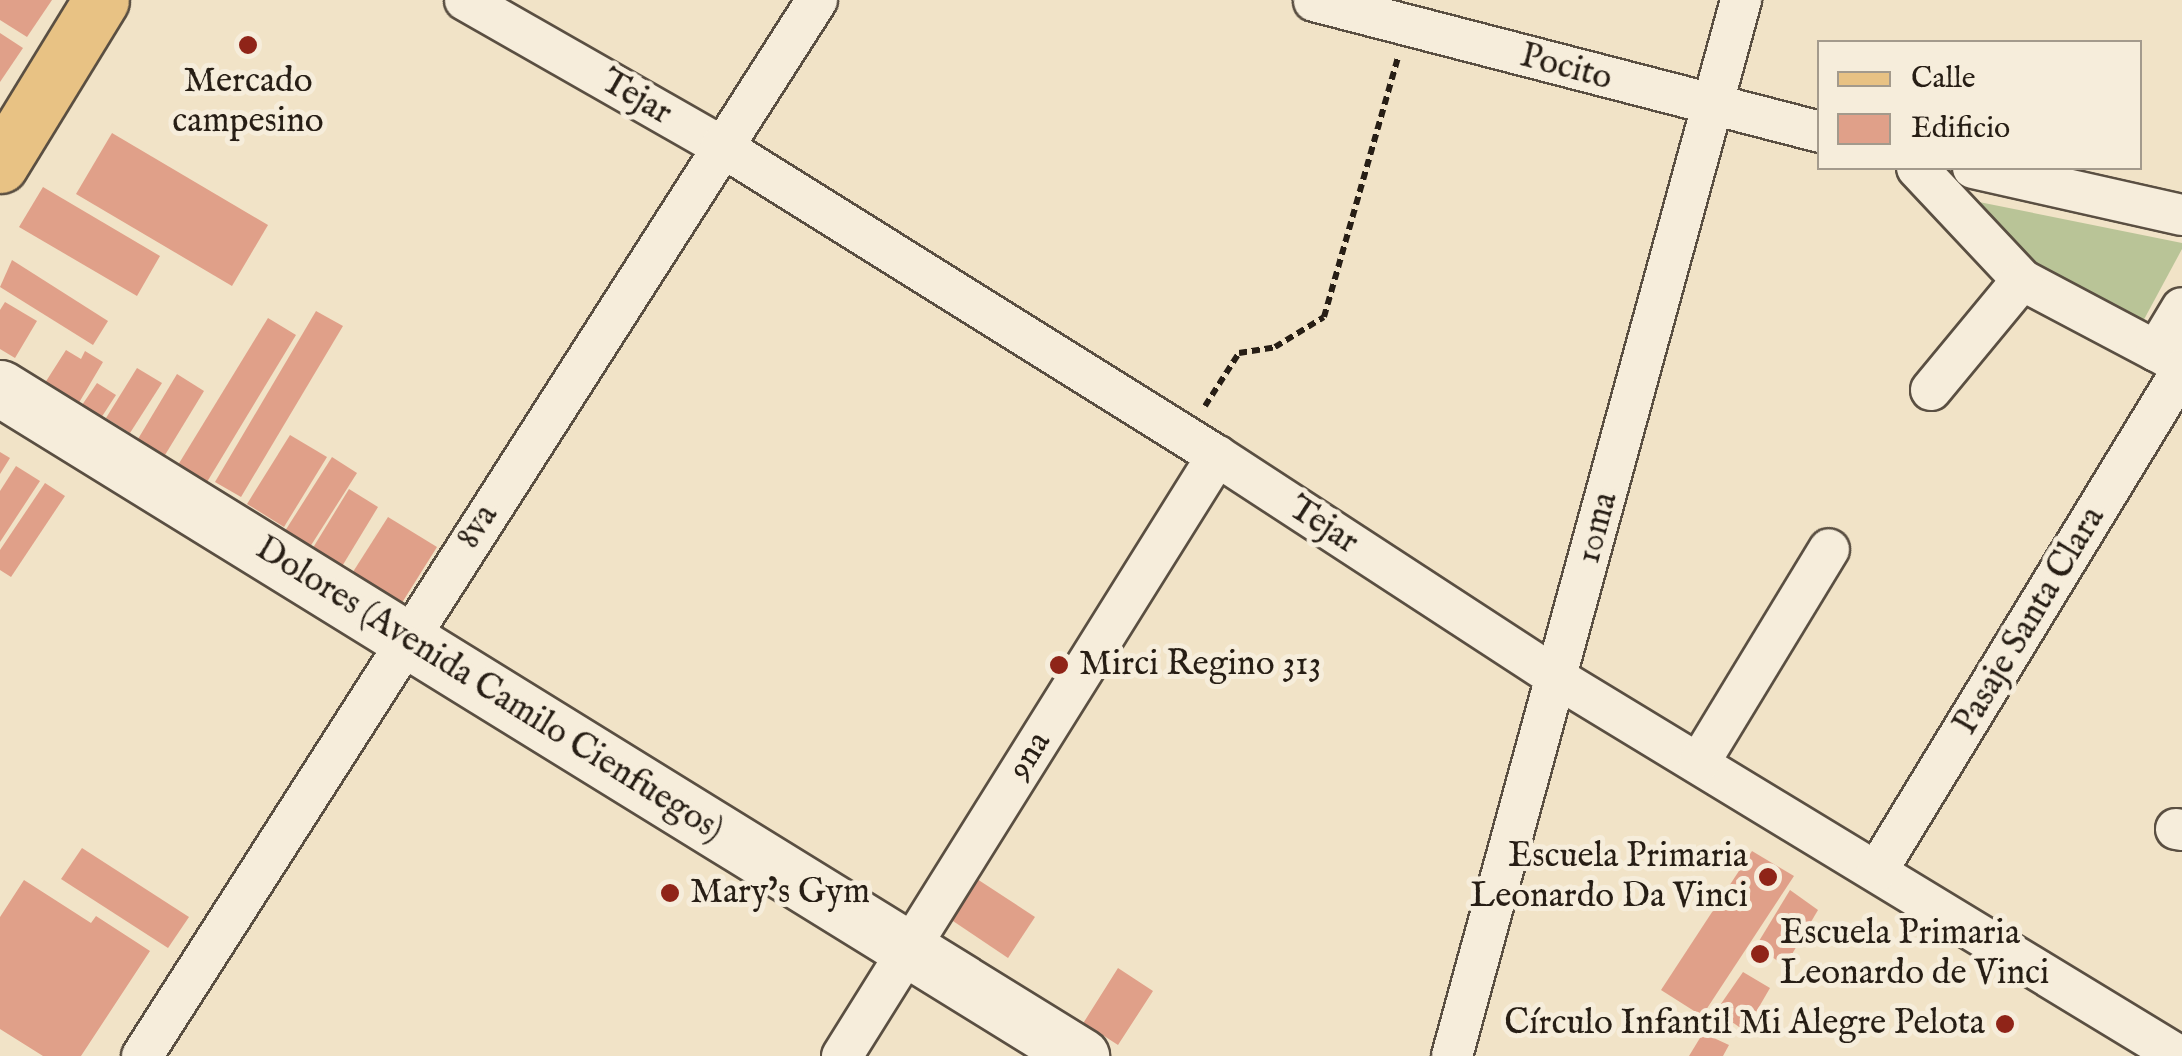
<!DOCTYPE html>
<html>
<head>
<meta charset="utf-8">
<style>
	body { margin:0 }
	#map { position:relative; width:2182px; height:1056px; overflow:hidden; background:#f1e3c7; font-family:"IM FELL English",serif }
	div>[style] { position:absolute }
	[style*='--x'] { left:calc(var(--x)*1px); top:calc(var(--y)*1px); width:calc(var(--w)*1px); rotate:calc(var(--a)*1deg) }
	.green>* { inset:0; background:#b9c497 }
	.building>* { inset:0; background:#e0a089 }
	.path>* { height:6px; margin-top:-3px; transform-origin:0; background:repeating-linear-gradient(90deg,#271e15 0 8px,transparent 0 13px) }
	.roads { filter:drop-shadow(2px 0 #5a4f42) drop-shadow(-2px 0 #5a4f42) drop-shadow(0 2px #5a4f42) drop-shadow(0 -2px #5a4f42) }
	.minor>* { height:40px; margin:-20px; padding:0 20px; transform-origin:20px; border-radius:20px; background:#f6eddb }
	.secondary>* { height:55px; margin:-27.5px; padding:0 27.5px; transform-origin:27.5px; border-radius:27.5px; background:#f6eddb }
	.primary>* { height:55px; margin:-27.5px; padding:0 27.5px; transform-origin:27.5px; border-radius:27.5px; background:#e8c284 }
	.dots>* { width:28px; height:28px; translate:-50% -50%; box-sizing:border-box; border:5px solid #f6eddb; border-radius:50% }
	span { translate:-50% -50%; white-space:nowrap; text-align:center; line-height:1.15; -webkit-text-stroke:10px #f6eddb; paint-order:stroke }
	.street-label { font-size:35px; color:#271e15 }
	.poi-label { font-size:35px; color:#271e15 }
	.left { translate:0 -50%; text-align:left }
	.right { translate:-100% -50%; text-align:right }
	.legend { position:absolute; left:1817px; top:40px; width:325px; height:130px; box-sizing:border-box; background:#f6eddb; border:2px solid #a39a8c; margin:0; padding:12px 18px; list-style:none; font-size:30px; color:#271e15 }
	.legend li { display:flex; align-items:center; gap:20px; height:50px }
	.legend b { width:50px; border:2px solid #a39a8c }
</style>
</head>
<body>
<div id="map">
	<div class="green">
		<div style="clip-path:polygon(1979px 202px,2182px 243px,2182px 249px,2141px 325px,2031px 262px)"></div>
	</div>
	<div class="building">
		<div style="clip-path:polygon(0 0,52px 0,27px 37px,0 20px)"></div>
		<div style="clip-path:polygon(0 33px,23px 48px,0 82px)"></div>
		<div style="clip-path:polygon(112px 133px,268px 225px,232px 286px,76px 194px)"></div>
		<div style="clip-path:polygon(43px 187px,160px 256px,137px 296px,19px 227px)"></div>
		<div style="clip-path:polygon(12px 260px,108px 321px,93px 345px,0 287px)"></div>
		<div style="clip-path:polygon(5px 302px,37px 321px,15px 358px,0 349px,0 310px)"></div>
		<div style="clip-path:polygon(316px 311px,343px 326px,241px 497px,215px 482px)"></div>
		<div style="clip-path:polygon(268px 318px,296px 335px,207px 482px,178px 465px)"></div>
		<div style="clip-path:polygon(66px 350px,81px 359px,85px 351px,103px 362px,77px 406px,43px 386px)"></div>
		<div style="clip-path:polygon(137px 368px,162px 383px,130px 433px,106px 418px)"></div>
		<div style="clip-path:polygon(177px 374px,204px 391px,165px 455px,138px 439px)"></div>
		<div style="clip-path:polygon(97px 383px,116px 395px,99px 421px,80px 408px)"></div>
		<div style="clip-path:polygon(290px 435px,327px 457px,284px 527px,247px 504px)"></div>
		<div style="clip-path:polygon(0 452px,10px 458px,0 474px)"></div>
		<div style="clip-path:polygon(332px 457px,357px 473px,310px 547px,285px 531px)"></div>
		<div style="clip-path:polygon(16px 466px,40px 481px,0 542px,0 491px)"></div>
		<div style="clip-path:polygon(45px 483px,65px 496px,11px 577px,0 570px,0 550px)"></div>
		<div style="clip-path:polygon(349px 489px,378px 507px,341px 568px,311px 551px)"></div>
		<div style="clip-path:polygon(388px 517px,437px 547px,400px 606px,351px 575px)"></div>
		<div style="clip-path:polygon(82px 848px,189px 917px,168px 948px,61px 879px)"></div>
		<div style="clip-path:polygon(1752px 851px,1794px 876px,1702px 1016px,1661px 990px)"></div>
		<div style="clip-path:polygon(977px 879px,1035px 917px,1008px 958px,950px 919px)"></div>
		<div style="clip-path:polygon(24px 880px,91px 923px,96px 916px,150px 951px,81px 1056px,43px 1056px,0 1029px,0 917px)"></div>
		<div style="clip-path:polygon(1790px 890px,1818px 910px,1785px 966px,1756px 946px)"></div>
		<div style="clip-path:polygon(1118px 968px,1153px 991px,1118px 1045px,1101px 1034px,1094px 1044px,1077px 1033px)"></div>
		<div style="clip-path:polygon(1743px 972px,1770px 988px,1745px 1031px,1716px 1011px)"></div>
		<div style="clip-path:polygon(1703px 1033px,1729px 1045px,1723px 1056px,1689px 1056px)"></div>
	</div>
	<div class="path">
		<div style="--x:1205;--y:406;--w:63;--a:-57.3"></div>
		<div style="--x:1239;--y:353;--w:36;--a:-9"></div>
		<div style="--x:1275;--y:347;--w:57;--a:-31.5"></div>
		<div style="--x:1324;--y:317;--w:270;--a:-74.1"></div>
	</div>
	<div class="roads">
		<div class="minor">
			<div style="--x:465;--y:0;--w:295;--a:29.7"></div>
			<div style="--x:721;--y:146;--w:585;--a:32.01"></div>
			<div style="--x:1217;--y:456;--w:406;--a:33.1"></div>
			<div style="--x:1557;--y:678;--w:728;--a:31.29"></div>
			<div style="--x:1314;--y:1;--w:523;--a:14.51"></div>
			<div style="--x:1917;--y:168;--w:154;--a:46.8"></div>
			<div style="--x:2022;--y:280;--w:152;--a:27.9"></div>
			<div style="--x:1973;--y:168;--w:214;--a:12.7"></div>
			<div style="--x:2178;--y:363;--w:25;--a:-151"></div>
			<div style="--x:2156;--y:351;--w:50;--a:-58.8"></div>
			<div style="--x:1931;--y:390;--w:143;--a:-50.4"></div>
			<div style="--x:1699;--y:763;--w:250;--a:-58.7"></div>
			<div style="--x:2176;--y:829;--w:6;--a:9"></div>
			<div style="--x:1877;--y:871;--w:587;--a:-58.67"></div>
			<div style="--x:142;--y:1056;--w:1253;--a:-57.41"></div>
			<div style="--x:842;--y:1056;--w:708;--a:-57.99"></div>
			<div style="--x:1452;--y:1056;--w:1095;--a:-74.69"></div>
		</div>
		<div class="secondary">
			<div style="--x:0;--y:388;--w:1271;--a:31.71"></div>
		</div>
		<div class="primary">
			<div style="--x:0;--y:165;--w:193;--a:-58.5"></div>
		</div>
	</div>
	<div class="dots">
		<div style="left:248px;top:45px;background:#8f2418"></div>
		<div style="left:1059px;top:665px;background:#8f2418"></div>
		<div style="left:1768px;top:877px;background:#8f2418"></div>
		<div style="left:670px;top:893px;background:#8f2418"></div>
		<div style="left:1760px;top:954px;background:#8f2418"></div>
		<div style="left:2005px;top:1024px;background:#8f2418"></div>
	</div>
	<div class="street-label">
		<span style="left:1566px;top:68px;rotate:15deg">Pocito</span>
		<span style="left:636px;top:98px;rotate:30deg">Tejar</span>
		<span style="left:1323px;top:526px;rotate:33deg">Tejar</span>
		<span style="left:478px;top:527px;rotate:-57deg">8va</span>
		<span style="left:1598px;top:528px;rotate:-75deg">10ma</span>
		<span style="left:2030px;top:621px;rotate:-59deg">Pasaje Santa Clara</span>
		<span style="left:489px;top:690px;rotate:32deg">Dolores (Avenida Camilo Cienfuegos)</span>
		<span style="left:1030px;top:756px;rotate:-58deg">9na</span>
	</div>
	<div class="poi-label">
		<span style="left:248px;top:102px">Mercado<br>campesino</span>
		<span class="left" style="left:1079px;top:665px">Mirci Regino 313</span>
		<span class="right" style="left:1748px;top:877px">Escuela Primaria<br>Leonardo Da Vinci</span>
		<span class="left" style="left:690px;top:893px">Mary’s Gym</span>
		<span class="left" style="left:1780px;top:954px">Escuela Primaria<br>Leonardo de Vinci</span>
		<span class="right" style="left:1985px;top:1024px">Círculo Infantil Mi Alegre Pelota</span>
	</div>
	<ul class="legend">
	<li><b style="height:12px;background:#e8c284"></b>Calle</li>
	<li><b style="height:28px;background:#e0a089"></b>Edificio</li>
	</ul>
</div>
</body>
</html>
